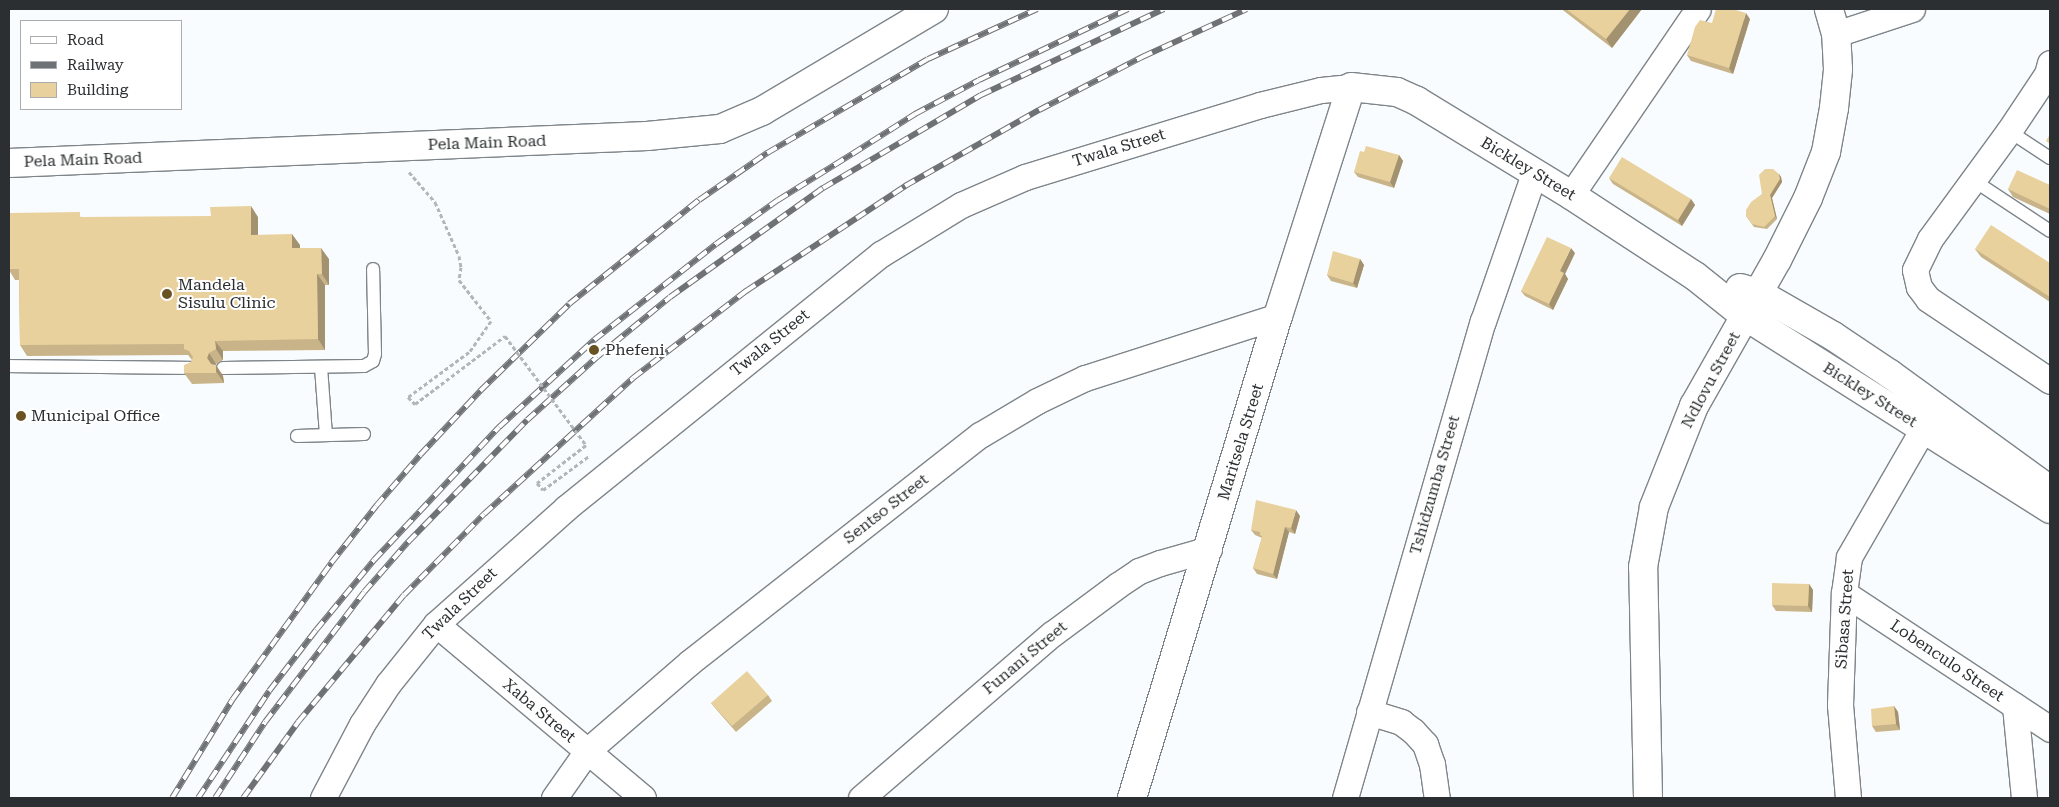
<!DOCTYPE html>
<html>
<head>
<meta charset="utf-8">
<style>
	body { margin:0 }
	#map { position:relative; width:2059px; height:807px; overflow:hidden; background:#f9fcfe; font-family:"Roboto Serif",serif }
	div>[style] { position:absolute }
	[style*='--x'] { left:calc(var(--x)*1px); top:calc(var(--y)*1px); width:calc(var(--w)*1px); rotate:calc(var(--a)*1deg) }
	.path>* { height:3px; margin-top:-1.5px; transform-origin:0; background:repeating-linear-gradient(90deg,#b3b6b8 0 4px,transparent 0 6.5px) }
	.roads { filter:drop-shadow(1px 0 #7e858a) drop-shadow(-1px 0 #7e858a) drop-shadow(0 1px #7e858a) drop-shadow(0 -1px #7e858a) }
	.service>* { height:12px; margin:-6px; padding:0 6px; transform-origin:6px; border-radius:6px; background:#fff }
	.minor>* { height:25px; margin:-12.5px; padding:0 12.5px; transform-origin:12.5px; border-radius:12.5px; background:#fff }
	.tertiary>* { height:28px; margin:-14px; padding:0 14px; transform-origin:14px; border-radius:14px; background:#fff }
	.secondary>* { height:28px; margin:-14px; padding:0 14px; transform-origin:14px; border-radius:14px; background:#fff }
	.rail>* { height:5.5px; margin-top:-2.75px; transform-origin:0; background:repeating-linear-gradient(90deg,#fff 0 11px,#6f7274 0 22px); box-sizing:border-box; border-block:1px solid #6f7274 }
	.path-bridge>* { height:3px; margin-top:-1.5px; transform-origin:0; background:repeating-linear-gradient(90deg,#b3b6b8 0 4px,transparent 0 6.5px) }
	.wall>* { inset:0; background:#c8b488 }
	.shaded-wall>* { inset:0; background:#a3926f }
	.building>* { inset:0; background:#e9d19e }
	.dots>* { width:14px; height:14px; translate:-50% -50%; box-sizing:border-box; border:2px solid #fff; border-radius:50% }
	span { translate:-50% -50%; white-space:nowrap; text-align:center; line-height:1.15; -webkit-text-stroke:4px #fff; paint-order:stroke }
	.street-label { font-size:16px; color:#2c2f31 }
	.poi-label { font-size:16px; color:#2c2f31 }
	.left { translate:0 -50%; text-align:left }
	.frame { position:absolute; inset:0; border:10px solid #2c2f31; pointer-events:none }
	.legend { position:absolute; left:20px; top:20px; width:162px; height:90px; box-sizing:border-box; background:#fff; border:1px solid #abacad; margin:0; padding:6px 9px; list-style:none; font-size:15px; color:#2c2f31 }
	.legend li { display:flex; align-items:center; gap:10px; height:25px }
	.legend b { width:25px; border:1px solid #abacad }
</style>
</head>
<body>
<div id="map">
	<div class="path">
		<div style="--x:409;--y:172;--w:40;--a:49"></div>
		<div style="--x:435;--y:202;--w:59;--a:66"></div>
		<div style="--x:459;--y:256;--w:11;--a:80"></div>
		<div style="--x:461;--y:267;--w:13;--a:99"></div>
		<div style="--x:459;--y:280;--w:52;--a:52"></div>
		<div style="--x:491;--y:321;--w:38;--a:125"></div>
		<div style="--x:469;--y:352;--w:76;--a:143.6"></div>
		<div style="--x:408;--y:397;--w:10;--a:45"></div>
		<div style="--x:415;--y:404;--w:113;--a:-37.1"></div>
		<div style="--x:586;--y:445;--w:62;--a:142.2"></div>
		<div style="--x:537;--y:483;--w:9;--a:49"></div>
		<div style="--x:543;--y:490;--w:57;--a:-36.5"></div>
	</div>
	<div class="roads">
		<div class="service">
			<div style="--x:2009;--y:131;--w:49;--a:33.4"></div>
			<div style="--x:1973;--y:180;--w:92;--a:33.5"></div>
			<div style="--x:9;--y:366;--w:183;--a:0.6"></div>
			<div style="--x:321;--y:367;--w:68;--a:85.8"></div>
			<div style="--x:223;--y:368;--w:141;--a:-0.8"></div>
			<div style="--x:364;--y:366;--w:10;--a:-29"></div>
			<div style="--x:373;--y:361;--w:7;--a:-74"></div>
			<div style="--x:375;--y:354;--w:85;--a:-91.3"></div>
			<div style="--x:297;--y:436;--w:67;--a:-1.7"></div>
		</div>
		<div class="minor">
			<div style="--x:1836;--y:34;--w:80;--a:-18.2"></div>
			<div style="--x:2050;--y:63;--w:11;--a:105"></div>
			<div style="--x:2047;--y:74;--w:69;--a:123.7"></div>
			<div style="--x:2009;--y:131;--w:134;--a:126.2"></div>
			<div style="--x:1930;--y:239;--w:34;--a:116"></div>
			<div style="--x:1915;--y:270;--w:17;--a:77"></div>
			<div style="--x:1919;--y:287;--w:15;--a:53"></div>
			<div style="--x:1928;--y:299;--w:147;--a:33.9"></div>
			<div style="--x:1571;--y:195;--w:225;--a:-55.7"></div>
			<div style="--x:1844;--y:593;--w:247;--a:33.4"></div>
			<div style="--x:436;--y:624;--w:270;--a:40"></div>
			<div style="--x:2015;--y:706;--w:92;--a:84.4"></div>
			<div style="--x:1369;--y:712;--w:34;--a:17"></div>
			<div style="--x:1401;--y:722;--w:15;--a:37"></div>
			<div style="--x:1413;--y:731;--w:18;--a:47"></div>
			<div style="--x:1425;--y:744;--w:21;--a:71"></div>
			<div style="--x:1432;--y:764;--w:34;--a:82"></div>
			<div style="--x:323;--y:798;--w:84;--a:-62.2"></div>
			<div style="--x:362;--y:724;--w:48;--a:-57"></div>
			<div style="--x:388;--y:684;--w:77;--a:-51.3"></div>
			<div style="--x:436;--y:624;--w:174;--a:-41.7"></div>
			<div style="--x:566;--y:508;--w:405;--a:-38.9"></div>
			<div style="--x:881;--y:254;--w:94;--a:-31.5"></div>
			<div style="--x:961;--y:205;--w:70;--a:-23.6"></div>
			<div style="--x:1025;--y:177;--w:246;--a:-17"></div>
			<div style="--x:1260;--y:105;--w:63;--a:-13.8"></div>
			<div style="--x:1321;--y:90;--w:30;--a:-6"></div>
			<div style="--x:554;--y:798;--w:57;--a:-54.9"></div>
			<div style="--x:587;--y:751;--w:136;--a:-40.8"></div>
			<div style="--x:690;--y:662;--w:368;--a:-38.1"></div>
			<div style="--x:980;--y:435;--w:66;--a:-30.8"></div>
			<div style="--x:1037;--y:401;--w:53;--a:-25.6"></div>
			<div style="--x:1085;--y:378;--w:203;--a:-17.8"></div>
			<div style="--x:861;--y:798;--w:252;--a:-40.7"></div>
			<div style="--x:1052;--y:634;--w:82;--a:-36.6"></div>
			<div style="--x:1118;--y:585;--w:25;--a:-34"></div>
			<div style="--x:1139;--y:571;--w:22;--a:-21"></div>
			<div style="--x:1160;--y:563;--w:51;--a:-15.9"></div>
			<div style="--x:1345;--y:798;--w:497;--a:-73.9"></div>
			<div style="--x:1483;--y:321;--w:156;--a:-70.9"></div>
			<div style="--x:1848;--y:798;--w:93;--a:-94.9"></div>
			<div style="--x:1840;--y:705;--w:112;--a:-88"></div>
			<div style="--x:1844;--y:593;--w:36;--a:-82"></div>
			<div style="--x:1849;--y:557;--w:148;--a:-60"></div>
		</div>
		<div class="tertiary">
			<div style="--x:1740;--y:288;--w:19;--a:16"></div>
			<div style="--x:1758;--y:293;--w:86;--a:29.8"></div>
			<div style="--x:1833;--y:336;--w:69;--a:33.7"></div>
			<div style="--x:1890;--y:374;--w:190;--a:36"></div>
			<div style="--x:1132;--y:798;--w:504;--a:-73.15"></div>
			<div style="--x:1278;--y:316;--w:240;--a:-72.3"></div>
			<div style="--x:1351;--y:87;--w:46;--a:6.2"></div>
			<div style="--x:1397;--y:92;--w:22;--a:24"></div>
			<div style="--x:1417;--y:101;--w:180;--a:31.4"></div>
			<div style="--x:1571;--y:195;--w:148;--a:33.2"></div>
			<div style="--x:1695;--y:276;--w:64;--a:38.7"></div>
			<div style="--x:1745;--y:316;--w:361;--a:32.3"></div>
			<div style="--x:1648;--y:798;--w:231;--a:-91.2"></div>
			<div style="--x:1643;--y:567;--w:61;--a:-79.6"></div>
			<div style="--x:1654;--y:507;--w:109;--a:-68.4"></div>
			<div style="--x:1694;--y:406;--w:168;--a:-60.4"></div>
			<div style="--x:1777;--y:260;--w:69;--a:-63.4"></div>
			<div style="--x:1808;--y:198;--w:49;--a:-68.6"></div>
			<div style="--x:1826;--y:152;--w:45;--a:-79.7"></div>
			<div style="--x:1834;--y:108;--w:39;--a:-84"></div>
			<div style="--x:1838;--y:69;--w:35;--a:-93"></div>
			<div style="--x:1836;--y:34;--w:26;--a:-106"></div>
		</div>
		<div class="secondary">
			<div style="--x:9;--y:163;--w:639;--a:-2.42"></div>
			<div style="--x:647;--y:136;--w:73;--a:-5.5"></div>
			<div style="--x:720;--y:129;--w:46;--a:-23.2"></div>
			<div style="--x:762;--y:111;--w:200;--a:-30.7"></div>
		</div>
	</div>
	<div class="rail">
		<div style="--x:172;--y:798;--w:115;--a:-58.5"></div>
		<div style="--x:232;--y:700;--w:169;--a:-54.1"></div>
		<div style="--x:331;--y:563;--w:73;--a:-51.7"></div>
		<div style="--x:376;--y:506;--w:67;--a:-49.2"></div>
		<div style="--x:420;--y:455;--w:88;--a:-46.8"></div>
		<div style="--x:480;--y:391;--w:124;--a:-44.3"></div>
		<div style="--x:569;--y:304;--w:166;--a:-38.7"></div>
		<div style="--x:699;--y:200;--w:83;--a:-34.7"></div>
		<div style="--x:767;--y:153;--w:186;--a:-30.3"></div>
		<div style="--x:928;--y:59;--w:120;--a:-24.6"></div>
		<div style="--x:198;--y:798;--w:128;--a:-56.4"></div>
		<div style="--x:269;--y:691;--w:77;--a:-52.4"></div>
		<div style="--x:316;--y:630;--w:91;--a:-50.4"></div>
		<div style="--x:374;--y:560;--w:183;--a:-46.8"></div>
		<div style="--x:499;--y:427;--w:129;--a:-42.5"></div>
		<div style="--x:594;--y:340;--w:155;--a:-38.2"></div>
		<div style="--x:716;--y:244;--w:76;--a:-35.4"></div>
		<div style="--x:778;--y:200;--w:87;--a:-31.9"></div>
		<div style="--x:852;--y:154;--w:75;--a:-32.4"></div>
		<div style="--x:915;--y:114;--w:72;--a:-28"></div>
		<div style="--x:979;--y:80;--w:165;--a:-25.5"></div>
		<div style="--x:215;--y:798;--w:91;--a:-56.7"></div>
		<div style="--x:265;--y:722;--w:163;--a:-52.7"></div>
		<div style="--x:364;--y:592;--w:67;--a:-48.7"></div>
		<div style="--x:408;--y:542;--w:170;--a:-45.7"></div>
		<div style="--x:527;--y:420;--w:94;--a:-42"></div>
		<div style="--x:597;--y:357;--w:94;--a:-39.4"></div>
		<div style="--x:670;--y:297;--w:188;--a:-35.5"></div>
		<div style="--x:823;--y:188;--w:183;--a:-30.5"></div>
		<div style="--x:981;--y:95;--w:202;--a:-25.2"></div>
		<div style="--x:243;--y:798;--w:94;--a:-54.1"></div>
		<div style="--x:298;--y:722;--w:165;--a:-50.2"></div>
		<div style="--x:404;--y:595;--w:114;--a:-45.4"></div>
		<div style="--x:484;--y:514;--w:202;--a:-42.4"></div>
		<div style="--x:633;--y:378;--w:143;--a:-37.6"></div>
		<div style="--x:746;--y:291;--w:191;--a:-33.4"></div>
		<div style="--x:905;--y:186;--w:154;--a:-29.6"></div>
		<div style="--x:1039;--y:110;--w:116;--a:-27.2"></div>
		<div style="--x:1142;--y:57;--w:115;--a:-24.6"></div>
	</div>
	<div class="path-bridge">
		<div style="--x:505;--y:336;--w:136;--a:53.4"></div>
	</div>
	<div class="wall">
		<div style="clip-path:polygon(1562px 9px,1642px 9px,1612px 48px,1564px 11px)"></div>
		<div style="clip-path:polygon(1750px 19px,1733px 74px,1691px 61px,1687px 55px,1712px 23px)"></div>
		<div style="clip-path:polygon(1364px 152px,1399px 155px,1403px 161px,1394px 188px,1358px 177px,1354px 172px)"></div>
		<div style="clip-path:polygon(1779px 174px,1781px 177px,1782px 182px,1772px 198px,1777px 219px,1767px 229px,1754px 227px,1746px 216px,1762px 194px)"></div>
		<div style="clip-path:polygon(1609px 178px,1691px 199px,1695px 205px,1682px 226px,1613px 184px)"></div>
		<div style="clip-path:polygon(2050px 185px,2050px 214px,2013px 197px,2008px 189px)"></div>
		<div style="clip-path:polygon(9px 213px,84px 217px,258px 217px,258px 235px,300px 245px,300px 248px,329px 259px,329px 285px,325px 285px,325px 350px,223px 351px,223px 360px,216px 364px,216px 365px,223px 376px,224px 383px,192px 384px,184px 373px,192px 360px,188px 355px,27px 356px,20px 345px,19px 280px,15px 280px,9px 270px)"></div>
		<div style="clip-path:polygon(1975px 249px,2050px 263px,2050px 302px,1981px 257px)"></div>
		<div style="clip-path:polygon(1575px 253px,1565px 274px,1568px 279px,1553px 310px,1525px 296px,1521px 291px)"></div>
		<div style="clip-path:polygon(1360px 259px,1364px 265px,1357px 288px,1331px 281px,1327px 275px)"></div>
		<div style="clip-path:polygon(1300px 516px,1295px 534px,1289px 532px,1277px 579px,1257px 574px,1253px 568px,1262px 538px,1255px 535px,1251px 530px)"></div>
		<div style="clip-path:polygon(1809px 584px,1813px 590px,1812px 612px,1776px 611px,1772px 605px)"></div>
		<div style="clip-path:polygon(768px 695px,772px 701px,736px 732px,715px 708px,711px 703px)"></div>
		<div style="clip-path:polygon(1894px 706px,1898px 712px,1900px 730px,1876px 732px,1872px 726px)"></div>
	</div>
	<div class="shaded-wall">
		<div style="clip-path:polygon(1630px 9px,1642px 9px,1612px 48px,1606px 39px)"></div>
		<div style="clip-path:polygon(1746px 13px,1750px 19px,1733px 74px,1729px 68px)"></div>
		<div style="clip-path:polygon(1399px 155px,1403px 161px,1394px 188px,1390px 182px)"></div>
		<div style="clip-path:polygon(1779px 174px,1781px 177px,1782px 182px,1772px 198px,1777px 219px,1775px 216px,1770px 195px)"></div>
		<div style="clip-path:polygon(1691px 199px,1695px 205px,1682px 226px,1678px 220px)"></div>
		<div style="clip-path:polygon(251px 206px,258px 217px,258px 246px,251px 235px)"></div>
		<div style="clip-path:polygon(292px 234px,300px 245px,300px 259px,292px 248px)"></div>
		<div style="clip-path:polygon(321px 248px,329px 259px,329px 285px,322px 274px)"></div>
		<div style="clip-path:polygon(1571px 248px,1575px 253px,1565px 274px,1568px 279px,1553px 310px,1549px 304px,1560px 271px)"></div>
		<div style="clip-path:polygon(1360px 259px,1364px 265px,1357px 288px,1353px 283px)"></div>
		<div style="clip-path:polygon(317px 274px,325px 285px,325px 350px,318px 339px)"></div>
		<div style="clip-path:polygon(215px 341px,223px 351px,223px 360px,216px 349px)"></div>
		<div style="clip-path:polygon(209px 353px,216px 364px,215px 369px,216px 365px,223px 376px,224px 383px,207px 358px)"></div>
		<div style="clip-path:polygon(1296px 510px,1300px 516px,1295px 534px,1291px 528px)"></div>
		<div style="clip-path:polygon(1285px 527px,1289px 532px,1277px 579px,1273px 574px)"></div>
		<div style="clip-path:polygon(1809px 584px,1813px 590px,1812px 612px,1808px 606px)"></div>
		<div style="clip-path:polygon(1894px 706px,1898px 712px,1900px 730px,1896px 724px)"></div>
	</div>
	<div class="building">
		<div style="clip-path:polygon(1566px 9px,1630px 9px,1606px 39px)"></div>
		<div style="clip-path:polygon(1716px 9px,1732px 9px,1746px 13px,1729px 68px,1687px 55px,1695px 27px,1700px 20px,1712px 23px)"></div>
		<div style="clip-path:polygon(2050px 134px,2050px 144px,2046px 141px)"></div>
		<div style="clip-path:polygon(1366px 146px,1399px 155px,1390px 182px,1354px 172px,1360px 151px,1364px 152px)"></div>
		<div style="clip-path:polygon(1622px 157px,1691px 199px,1678px 220px,1609px 178px)"></div>
		<div style="clip-path:polygon(1765px 169px,1773px 169px,1779px 174px,1780px 179px,1770px 195px,1775px 216px,1764px 227px,1752px 224px,1746px 216px,1746px 210px,1751px 202px,1762px 194px,1759px 175px)"></div>
		<div style="clip-path:polygon(2017px 170px,2050px 185px,2050px 209px,2008px 189px)"></div>
		<div style="clip-path:polygon(251px 206px,251px 235px,292px 234px,292px 248px,321px 248px,322px 274px,317px 274px,318px 339px,215px 341px,216px 349px,209px 353px,207px 358px,211px 364px,216px 365px,216px 373px,184px 373px,184px 365px,191px 362px,193px 357px,189px 351px,184px 349px,184px 344px,20px 345px,19px 269px,9px 269px,9px 213px,80px 212px,80px 217px,211px 216px,210px 207px)"></div>
		<div style="clip-path:polygon(1991px 225px,2050px 263px,2050px 297px,1975px 249px)"></div>
		<div style="clip-path:polygon(1547px 237px,1571px 248px,1560px 271px,1564px 273px,1549px 304px,1521px 291px)"></div>
		<div style="clip-path:polygon(1333px 251px,1360px 259px,1353px 283px,1327px 275px)"></div>
		<div style="clip-path:polygon(1256px 500px,1296px 510px,1291px 528px,1285px 527px,1273px 574px,1253px 568px,1262px 536px,1260px 535px,1260px 532px,1251px 530px)"></div>
		<div style="clip-path:polygon(1772px 583px,1809px 584px,1808px 606px,1772px 605px)"></div>
		<div style="clip-path:polygon(747px 671px,768px 695px,732px 726px,711px 703px)"></div>
		<div style="clip-path:polygon(1894px 706px,1896px 724px,1872px 726px,1871px 709px)"></div>
	</div>
	<div class="dots">
		<div style="left:167px;top:294px;background:#695322"></div>
		<div style="left:594px;top:350px;background:#695322"></div>
		<div style="left:21px;top:416px;background:#695322"></div>
	</div>
	<div class="street-label">
		<span style="left:487px;top:143px;rotate:-2deg">Pela Main Road</span>
		<span style="left:1119px;top:148px;rotate:-17deg">Twala Street</span>
		<span style="left:83px;top:160px;rotate:-2deg">Pela Main Road</span>
		<span style="left:1528px;top:169px;rotate:31deg">Bickley Street</span>
		<span style="left:770px;top:343px;rotate:-39deg">Twala Street</span>
		<span style="left:1711px;top:380px;rotate:-62deg">Ndlovu Street</span>
		<span style="left:1870px;top:395px;rotate:32deg">Bickley Street</span>
		<span style="left:1241px;top:442px;rotate:-73deg">Maritsela Street</span>
		<span style="left:1435px;top:485px;rotate:-74deg">Tshidzumba Street</span>
		<span style="left:886px;top:509px;rotate:-38deg">Sentso Street</span>
		<span style="left:460px;top:604px;rotate:-44deg">Twala Street</span>
		<span style="left:1845px;top:619px;rotate:-86deg">Sibasa Street</span>
		<span style="left:1025px;top:658px;rotate:-40deg">Funani Street</span>
		<span style="left:1947px;top:661px;rotate:34deg">Lobenculo Street</span>
		<span style="left:539px;top:711px;rotate:40deg">Xaba Street</span>
	</div>
	<div class="poi-label">
		<span class="left" style="left:178px;top:294px">Mandela<br>Sisulu Clinic</span>
		<span class="left" style="left:605px;top:350px">Phefeni</span>
		<span class="left" style="left:31px;top:416px">Municipal Office</span>
	</div>
	<div class="frame"></div>
	<ul class="legend">
	<li><b style="height:6px;background:#fff"></b>Road</li>
	<li><b style="height:6px;background:#6f7274"></b>Railway</li>
	<li><b style="height:14px;background:#e9d19e"></b>Building</li>
	</ul>
</div>
</body>
</html>
